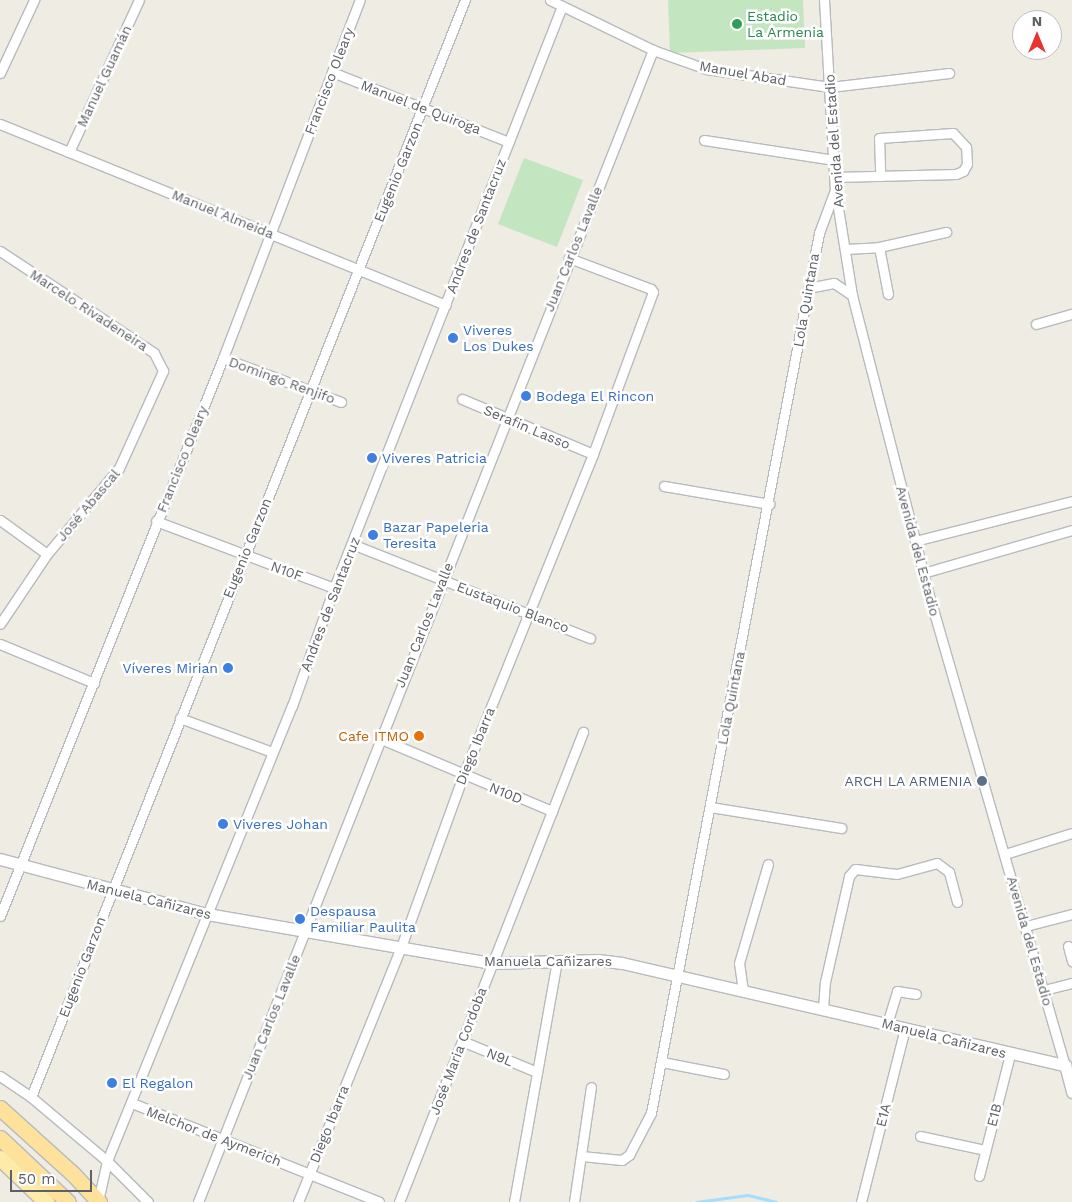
<!DOCTYPE html>
<html>
<head>
<meta charset="utf-8">
<style>
	body { margin:0 }
	#map { position:relative; width:1072px; height:1202px; overflow:hidden; background:#efece4; font-family:"Work Sans",sans-serif }
	div>[style] { position:absolute }
	[style*='--x'] { left:calc(var(--x)*1px); top:calc(var(--y)*1px); width:calc(var(--w)*1px); rotate:calc(var(--a)*1deg) }
	.green>* { inset:0; background:#c3e6c1 }
	.stream>* { height:3px; margin:-1.5px; padding:0 1.5px; transform-origin:1.5px; border-radius:1.5px; background:#a4ddff }
	.roads { filter:drop-shadow(1px 0 #b7babe) drop-shadow(-1px 0 #b7babe) drop-shadow(0 1px #b7babe) drop-shadow(0 -1px #b7babe) }
	.minor>* { height:9px; margin:-4.5px; padding:0 4.5px; transform-origin:4.5px; border-radius:4.5px; background:#fff }
	.tertiary>* { height:11px; margin:-5.5px; padding:0 5.5px; transform-origin:5.5px; border-radius:5.5px; background:#fff }
	.primary>* { height:15px; margin:-7.5px; padding:0 7.5px; transform-origin:7.5px; border-radius:7.5px; background:#ffeba9 }
	.trunk>* { height:15px; margin:-7.5px; padding:0 7.5px; transform-origin:7.5px; border-radius:7.5px; background:#fee29c }
	.dots>* { width:14px; height:14px; translate:-50% -50%; box-sizing:border-box; border:2px solid #fff; border-radius:50% }
	span { translate:-50% -50%; white-space:nowrap; text-align:center; line-height:1.15; -webkit-text-stroke:5px #fff; paint-order:stroke }
	.leisure-label { font-size:14px; color:#27864d }
	.left { translate:0 -50%; text-align:left }
	.street-label { font-size:14px; color:#5c6165 }
	.shop-label { font-size:14px; color:#366cbe }
	.right { translate:-100% -50%; text-align:right }
	.food-label { font-size:14px; color:#c56008 }
	.service-label { font-size:14px; color:#4e5e75 }
	.north { position:absolute; left:1012px; top:10px; width:50px; height:50px; box-sizing:border-box; background:#fff; border:1px solid #bec0c1; border-radius:50%; rotate:0deg; font-size:14px; font-weight:700; line-height:20px; text-align:center; color:#5c6165 }
	.north::after { content:''; display:block; margin:auto; width:18px; height:22px; background:#e93330; clip-path:polygon(50% 0,100% 100%,50% 72%,0 100%) }
	.scale { position:absolute; left:10px; top:1170px; width:82px; height:22px; box-sizing:border-box; border:2px solid #5c6165; border-top:0; padding-left:6px; font-size:15px; line-height:18px; white-space:nowrap; color:#5c6165; -webkit-text-stroke:4px #fff; paint-order:stroke }
</style>
</head>
<body>
<div id="map">
	<div class="green">
		<div style="clip-path:polygon(668px 0,803px 0,805px 48px,670px 53px)"></div>
		<div style="clip-path:polygon(524px 158px,583px 180px,557px 247px,498px 224px)"></div>
	</div>
	<div class="stream">
		<div style="--x:696;--y:1202;--w:52;--a:-7.7"></div>
		<div style="--x:748;--y:1195;--w:29;--a:14"></div>
	</div>
	<div class="roads">
		<div class="minor">
			<div style="--x:550;--y:0;--w:114;--a:25.9"></div>
			<div style="--x:653;--y:50;--w:56;--a:19.7"></div>
			<div style="--x:706;--y:69;--w:125;--a:8.3"></div>
			<div style="--x:830;--y:87;--w:120;--a:-6.7"></div>
			<div style="--x:824;--y:0;--w:189;--a:86.7"></div>
			<div style="--x:835;--y:189;--w:107;--a:80.9"></div>
			<div style="--x:852;--y:295;--w:317;--a:75.6"></div>
			<div style="--x:931;--y:602;--w:482;--a:73.9"></div>
			<div style="--x:332;--y:72;--w:190;--a:21.6"></div>
			<div style="--x:0;--y:73;--w:81;--a:-65"></div>
			<div style="--x:0;--y:124;--w:481;--a:22.1"></div>
			<div style="--x:704;--y:140;--w:132;--a:8.7"></div>
			<div style="--x:69;--y:152;--w:167;--a:-65.3"></div>
			<div style="--x:834;--y:177;--w:122;--a:-1.4"></div>
			<div style="--x:956;--y:174;--w:8;--a:-23"></div>
			<div style="--x:963;--y:171;--w:8;--a:-60"></div>
			<div style="--x:967;--y:164;--w:17;--a:-93"></div>
			<div style="--x:966;--y:147;--w:19;--a:-133"></div>
			<div style="--x:953;--y:133;--w:74;--a:176.1"></div>
			<div style="--x:879;--y:138;--w:38;--a:88"></div>
			<div style="--x:879;--y:247;--w:48;--a:79.2"></div>
			<div style="--x:845;--y:249;--w:34;--a:-3"></div>
			<div style="--x:879;--y:247;--w:69;--a:-12.6"></div>
			<div style="--x:0;--y:251;--w:185;--a:33.5"></div>
			<div style="--x:154;--y:353;--w:20;--a:63"></div>
			<div style="--x:163;--y:371;--w:107;--a:114.4"></div>
			<div style="--x:119;--y:468;--w:112;--a:129.9"></div>
			<div style="--x:47;--y:554;--w:84;--a:123.9"></div>
			<div style="--x:808;--y:288;--w:26;--a:-11"></div>
			<div style="--x:834;--y:283;--w:22;--a:34"></div>
			<div style="--x:1036;--y:324;--w:37;--a:-16"></div>
			<div style="--x:223;--y:358;--w:126;--a:20.4"></div>
			<div style="--x:462;--y:399;--w:142;--a:22.8"></div>
			<div style="--x:664;--y:486;--w:107;--a:9.7"></div>
			<div style="--x:0;--y:520;--w:58;--a:35.9"></div>
			<div style="--x:156;--y:521;--w:190;--a:20.6"></div>
			<div style="--x:915;--y:541;--w:162;--a:-14.3"></div>
			<div style="--x:352;--y:544;--w:256;--a:21.6"></div>
			<div style="--x:923;--y:573;--w:155;--a:-16.1"></div>
			<div style="--x:0;--y:644;--w:102;--a:22.5"></div>
			<div style="--x:180;--y:718;--w:98;--a:20.3"></div>
			<div style="--x:379;--y:738;--w:188;--a:22.9"></div>
			<div style="--x:710;--y:807;--w:133;--a:9.1"></div>
			<div style="--x:1005;--y:854;--w:70;--a:-17.4"></div>
			<div style="--x:0;--y:916;--w:601;--a:-68.22"></div>
			<div style="--x:223;--y:358;--w:383;--a:-69.1"></div>
			<div style="--x:1026;--y:926;--w:48;--a:-14.6"></div>
			<div style="--x:1068;--y:946;--w:16;--a:75"></div>
			<div style="--x:1044;--y:990;--w:29;--a:-14"></div>
			<div style="--x:743;--y:991;--w:28;--a:-98"></div>
			<div style="--x:739;--y:963;--w:103;--a:-73.7"></div>
			<div style="--x:823;--y:1009;--w:27;--a:-86"></div>
			<div style="--x:825;--y:982;--w:109;--a:-77.2"></div>
			<div style="--x:849;--y:876;--w:9;--a:-49"></div>
			<div style="--x:855;--y:869;--w:42;--a:6.8"></div>
			<div style="--x:897;--y:874;--w:41;--a:-15.4"></div>
			<div style="--x:937;--y:863;--w:15;--a:37"></div>
			<div style="--x:949;--y:872;--w:31;--a:75"></div>
			<div style="--x:887;--y:1024;--w:34;--a:-73"></div>
			<div style="--x:897;--y:991;--w:19;--a:9"></div>
			<div style="--x:462;--y:1041;--w:81;--a:22.5"></div>
			<div style="--x:662;--y:1062;--w:63;--a:11"></div>
			<div style="--x:0;--y:1076;--w:37;--a:34"></div>
			<div style="--x:31;--y:1097;--w:99;--a:40.1"></div>
			<div style="--x:107;--y:1161;--w:58;--a:45"></div>
			<div style="--x:31;--y:1097;--w:1180;--a:-68.42"></div>
			<div style="--x:132;--y:1103;--w:266;--a:21.8"></div>
			<div style="--x:920;--y:1136;--w:66;--a:12.2"></div>
			<div style="--x:581;--y:1156;--w:41;--a:5.6"></div>
			<div style="--x:622;--y:1160;--w:9;--a:-36"></div>
			<div style="--x:629;--y:1155;--w:47;--a:-62.4"></div>
			<div style="--x:651;--y:1113;--w:896;--a:-79.19"></div>
			<div style="--x:819;--y:233;--w:46;--a:-69.6"></div>
			<div style="--x:979;--y:1176;--w:126;--a:-75.7"></div>
			<div style="--x:98;--y:1201;--w:41;--a:-77.3"></div>
			<div style="--x:107;--y:1161;--w:491;--a:-67.9"></div>
			<div style="--x:292;--y:706;--w:125;--a:-70.4"></div>
			<div style="--x:334;--y:588;--w:625;--a:-68.61"></div>
			<div style="--x:198;--y:1202;--w:1239;--a:-68.45"></div>
			<div style="--x:298;--y:1202;--w:275;--a:-68"></div>
			<div style="--x:401;--y:947;--w:182;--a:-70.1"></div>
			<div style="--x:463;--y:776;--w:347;--a:-68"></div>
			<div style="--x:593;--y:454;--w:173;--a:-69.7"></div>
			<div style="--x:653;--y:292;--w:4;--a:-124"></div>
			<div style="--x:651;--y:289;--w:88;--a:-159.3"></div>
			<div style="--x:399;--y:1202;--w:505;--a:-68.62"></div>
			<div style="--x:514;--y:1202;--w:245;--a:-79.9"></div>
			<div style="--x:574;--y:1202;--w:116;--a:-81.6"></div>
			<div style="--x:861;--y:1202;--w:179;--a:-75.8"></div>
		</div>
		<div class="tertiary">
			<div style="--x:0;--y:859;--w:214;--a:14.9"></div>
			<div style="--x:207;--y:914;--w:289;--a:9.8"></div>
			<div style="--x:492;--y:963;--w:106;--a:-1.6"></div>
			<div style="--x:598;--y:960;--w:24;--a:7"></div>
			<div style="--x:622;--y:963;--w:455;--a:13"></div>
			<div style="--x:1065;--y:1065;--w:28;--a:75"></div>
		</div>
		<div class="primary">
			<div style="--x:0;--y:1158;--w:64;--a:43.7"></div>
		</div>
		<div class="trunk">
			<div style="--x:0;--y:1108;--w:98;--a:42.1"></div>
			<div style="--x:73;--y:1174;--w:38;--a:47"></div>
			<div style="--x:0;--y:1138;--w:93;--a:43.3"></div>
		</div>
	</div>
	<div class="dots">
		<div style="left:737px;top:24px;background:#2e9e5b"></div>
		<div style="left:453px;top:338px;background:#3f7fe0"></div>
		<div style="left:526px;top:396px;background:#3f7fe0"></div>
		<div style="left:372px;top:458px;background:#3f7fe0"></div>
		<div style="left:373px;top:535px;background:#3f7fe0"></div>
		<div style="left:228px;top:668px;background:#3f7fe0"></div>
		<div style="left:419px;top:736px;background:#e8710a"></div>
		<div style="left:982px;top:781px;background:#5c6f8a"></div>
		<div style="left:223px;top:824px;background:#3f7fe0"></div>
		<div style="left:300px;top:919px;background:#3f7fe0"></div>
		<div style="left:112px;top:1083px;background:#3f7fe0"></div>
	</div>
	<div class="leisure-label">
		<span class="left" style="left:747px;top:24px">Estadio<br>La Armenia</span>
	</div>
	<div class="street-label">
		<span style="left:743px;top:73px;rotate:10deg">Manuel Abad</span>
		<span style="left:104px;top:76px;rotate:-65deg">Manuel Guamán</span>
		<span style="left:329px;top:81px;rotate:-69deg">Francisco Oleary</span>
		<span style="left:421px;top:107px;rotate:21deg">Manuel de Quiroga</span>
		<span style="left:834px;top:141px;rotate:-94deg">Avenida del Estadio</span>
		<span style="left:398px;top:172px;rotate:-68deg">Eugenio Garzon</span>
		<span style="left:223px;top:214px;rotate:22deg">Manuel Almeida</span>
		<span style="left:476px;top:226px;rotate:-69deg">Andres de Santacruz</span>
		<span style="left:573px;top:249px;rotate:-68deg">Juan Carlos Lavalle</span>
		<span style="left:806px;top:300px;rotate:-80deg">Lola Quintana</span>
		<span style="left:89px;top:310px;rotate:33deg">Marcelo Rivadeneira</span>
		<span style="left:282px;top:380px;rotate:20deg">Domingo Renjifo</span>
		<span style="left:527px;top:427px;rotate:23deg">Serafin Lasso</span>
		<span style="left:182px;top:459px;rotate:-68deg">Francisco Oleary</span>
		<span style="left:88px;top:505px;rotate:-50deg">José Abascal</span>
		<span style="left:247px;top:548px;rotate:-68deg">Eugenio Garzon</span>
		<span style="left:918px;top:551px;rotate:75deg">Avenida del Estadio</span>
		<span style="left:287px;top:571px;rotate:20deg">N10F</span>
		<span style="left:330px;top:604px;rotate:-69deg">Andres de Santacruz</span>
		<span style="left:513px;top:607px;rotate:21deg">Eustaquio Blanco</span>
		<span style="left:424px;top:625px;rotate:-68deg">Juan Carlos Lavalle</span>
		<span style="left:731px;top:698px;rotate:-79deg">Lola Quintana</span>
		<span style="left:475px;top:746px;rotate:-68deg">Diego Ibarra</span>
		<span style="left:506px;top:793px;rotate:22deg">N10D</span>
		<span style="left:149px;top:899px;rotate:14deg">Manuela Cañizares</span>
		<span style="left:1030px;top:941px;rotate:74deg">Avenida del Estadio</span>
		<span style="left:548px;top:961px">Manuela Cañizares</span>
		<span style="left:82px;top:967px;rotate:-69deg">Eugenio Garzon</span>
		<span style="left:271px;top:1017px;rotate:-68deg">Juan Carlos Lavalle</span>
		<span style="left:944px;top:1038px;rotate:14deg">Manuela Cañizares</span>
		<span style="left:458px;top:1051px;rotate:-69deg">José Maria Cordoba</span>
		<span style="left:500px;top:1057px;rotate:22deg">N9L</span>
		<span style="left:883px;top:1115px;rotate:-76deg">E1A</span>
		<span style="left:994px;top:1115px;rotate:-76deg">E1B</span>
		<span style="left:329px;top:1124px;rotate:-68deg">Diego Ibarra</span>
		<span style="left:214px;top:1136px;rotate:21deg">Melchor de Aymerich</span>
	</div>
	<div class="shop-label">
		<span class="left" style="left:463px;top:338px">Viveres<br>Los Dukes</span>
		<span class="left" style="left:536px;top:396px">Bodega El Rincon</span>
		<span class="left" style="left:382px;top:458px">Viveres Patricia</span>
		<span class="left" style="left:383px;top:535px">Bazar Papeleria<br>Teresita</span>
		<span class="right" style="left:218px;top:668px">Víveres Mirian</span>
		<span class="left" style="left:233px;top:824px">Viveres Johan</span>
		<span class="left" style="left:310px;top:919px">Despausa<br>Familiar Paulita</span>
		<span class="left" style="left:122px;top:1083px">El Regalon</span>
	</div>
	<div class="food-label">
		<span class="right" style="left:409px;top:736px">Cafe ITMO</span>
	</div>
	<div class="service-label">
		<span class="right" style="left:972px;top:781px">ARCH LA ARMENIA</span>
	</div>
	<div class="north">N</div>
	<div class="scale">50 m</div>
</div>
</body>
</html>
